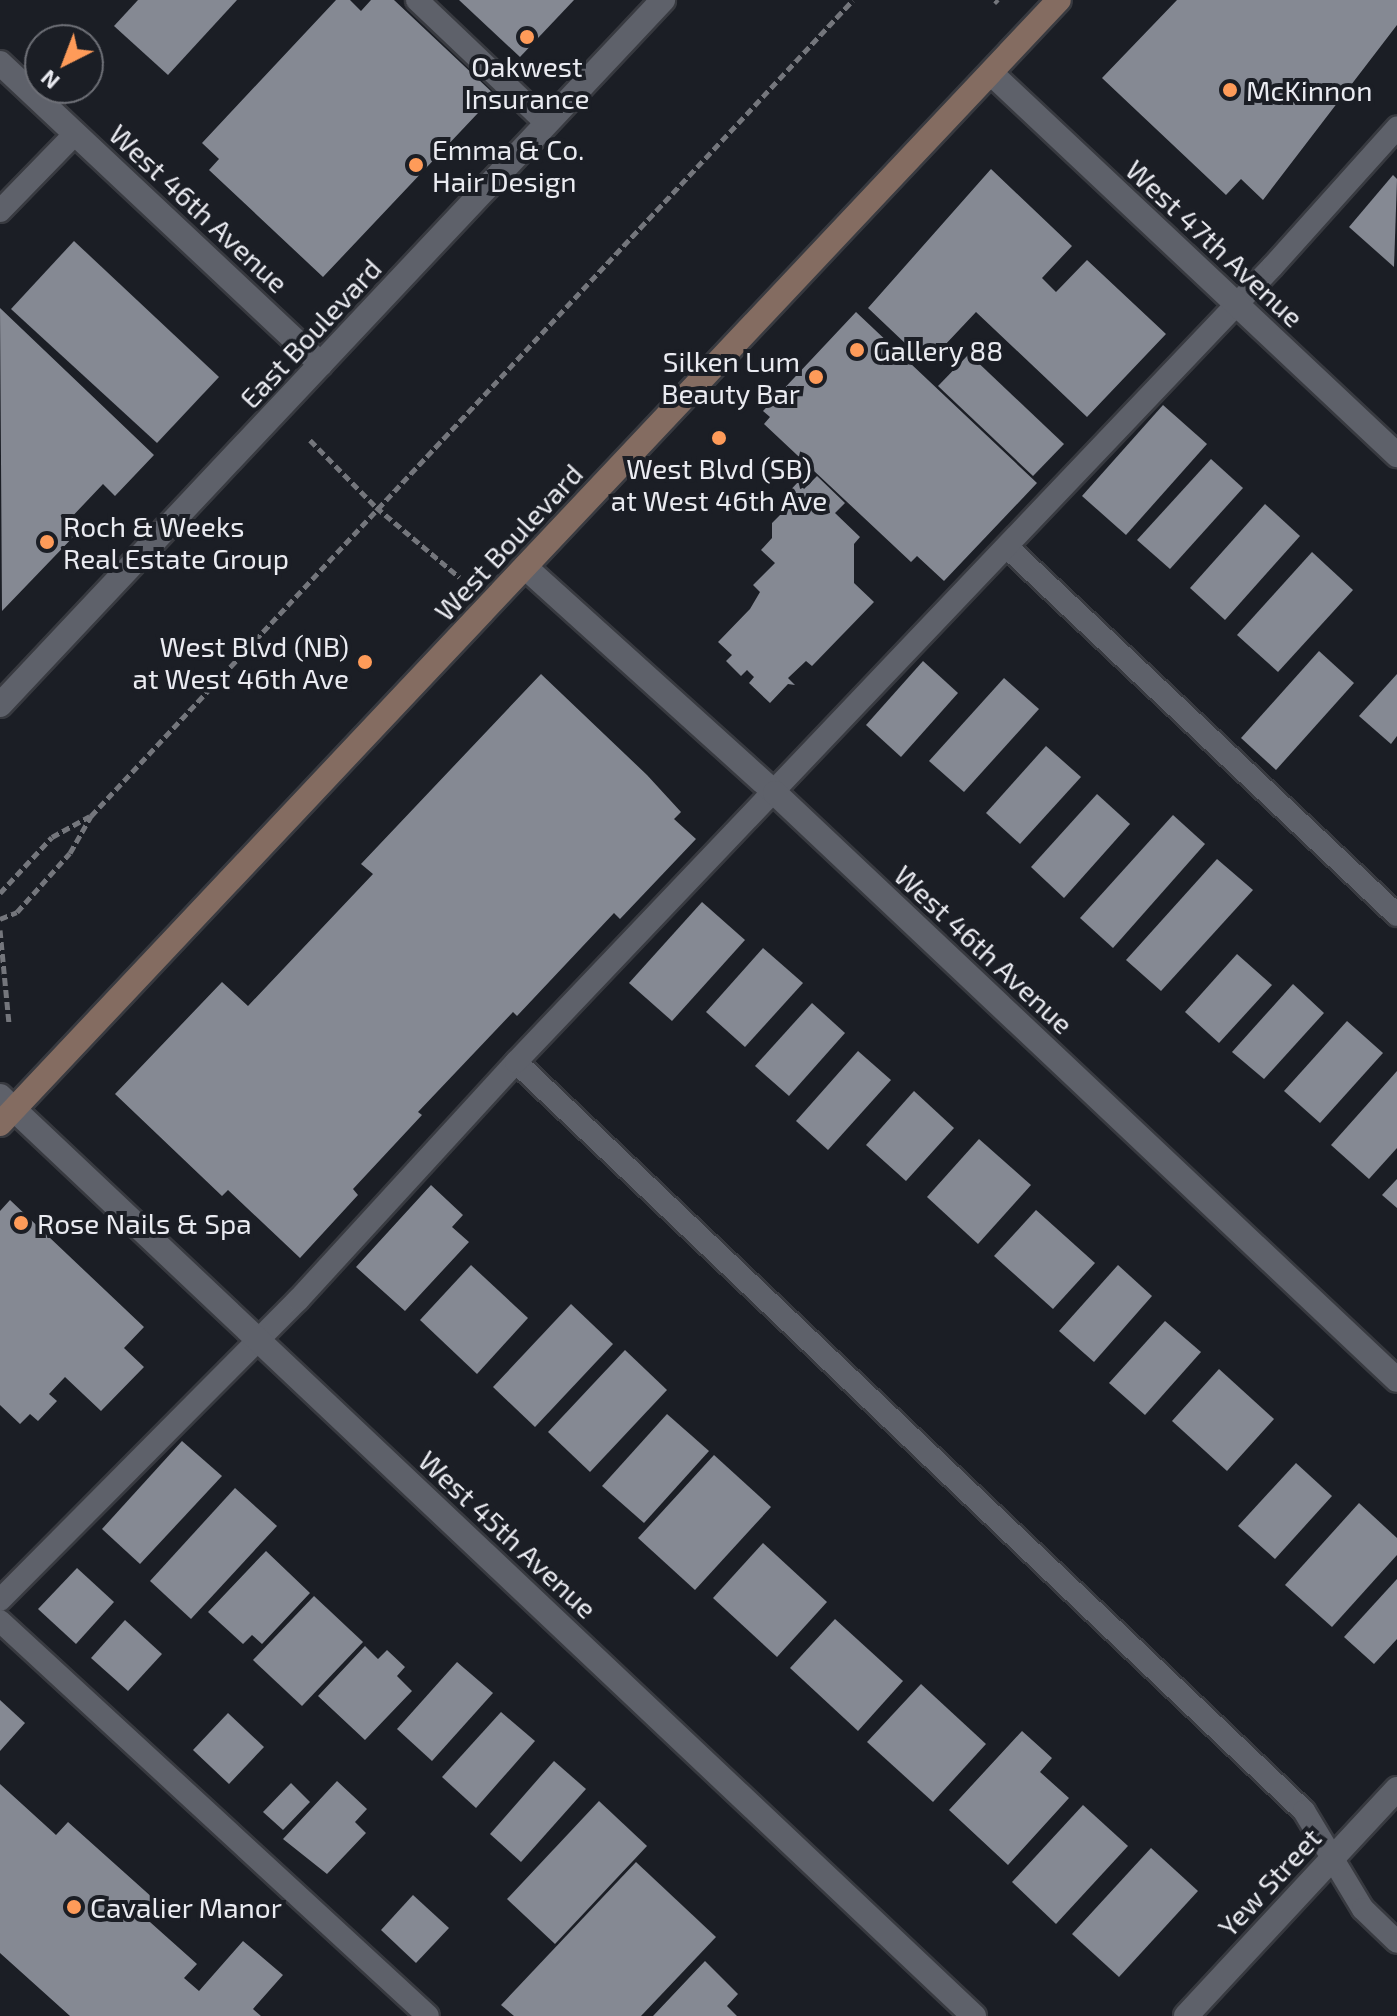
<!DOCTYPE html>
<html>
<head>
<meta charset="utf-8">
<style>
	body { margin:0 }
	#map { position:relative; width:1397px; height:2016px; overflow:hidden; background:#1b1e25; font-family:"Exo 2",sans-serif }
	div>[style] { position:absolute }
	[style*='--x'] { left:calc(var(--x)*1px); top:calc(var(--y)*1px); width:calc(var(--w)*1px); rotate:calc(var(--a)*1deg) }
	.building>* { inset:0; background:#858993 }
	.path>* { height:5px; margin-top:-2.5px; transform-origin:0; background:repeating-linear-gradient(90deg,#74767c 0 8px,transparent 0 12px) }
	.roads { filter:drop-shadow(2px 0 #383a40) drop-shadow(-2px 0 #383a40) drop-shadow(0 2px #383a40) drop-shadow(0 -2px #383a40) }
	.lane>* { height:22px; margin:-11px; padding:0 11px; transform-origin:11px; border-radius:11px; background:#5e616a }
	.street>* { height:24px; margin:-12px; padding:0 12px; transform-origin:12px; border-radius:12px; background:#5e616a }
	.secondary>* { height:24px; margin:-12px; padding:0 12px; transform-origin:12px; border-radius:12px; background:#846c61 }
	.dots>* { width:22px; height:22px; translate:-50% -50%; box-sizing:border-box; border:4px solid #1b1e25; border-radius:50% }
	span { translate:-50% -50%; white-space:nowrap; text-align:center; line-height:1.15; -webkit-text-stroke:8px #1b1e25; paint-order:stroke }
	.poi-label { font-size:28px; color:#eaebf1 }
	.left { translate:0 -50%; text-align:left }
	.right { translate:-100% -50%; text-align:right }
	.street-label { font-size:28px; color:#eaebf1 }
	.north { position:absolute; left:24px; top:24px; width:80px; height:80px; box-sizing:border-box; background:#1b1e25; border:2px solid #6e7077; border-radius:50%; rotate:222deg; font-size:22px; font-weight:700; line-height:32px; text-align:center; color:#eaebf1 }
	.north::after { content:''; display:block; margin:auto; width:28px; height:36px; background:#fe9b59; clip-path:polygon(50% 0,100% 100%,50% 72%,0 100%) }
</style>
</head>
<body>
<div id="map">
	<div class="building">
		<div style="clip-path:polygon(138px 0,237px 0,168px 75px,114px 26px)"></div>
		<div style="clip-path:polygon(336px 0,350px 0,361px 11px,371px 0,394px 0,495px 95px,323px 277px,209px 170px,219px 159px,202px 143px)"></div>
		<div style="clip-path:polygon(459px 0,574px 0,520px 57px)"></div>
		<div style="clip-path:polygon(1177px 0,1397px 0,1397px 25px,1263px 200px,1241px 179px,1226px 195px,1102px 78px)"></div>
		<div style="clip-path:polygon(991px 169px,1072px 246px,1042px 278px,1056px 292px,1087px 260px,1166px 334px,1087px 417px,976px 312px,927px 364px,868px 308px)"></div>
		<div style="clip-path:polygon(1393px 175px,1397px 179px,1394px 267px,1349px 227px)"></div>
		<div style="clip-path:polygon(74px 241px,219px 377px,157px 443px,11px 309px)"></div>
		<div style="clip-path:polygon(0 308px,154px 455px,115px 496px,103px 484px,67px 522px,78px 532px,2px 611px)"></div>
		<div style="clip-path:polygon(856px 312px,1037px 483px,944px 581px,917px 556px,911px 562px,764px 424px,770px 417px,763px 411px)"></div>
		<div style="clip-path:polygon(969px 354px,1064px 444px,1033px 476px,938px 386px)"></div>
		<div style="clip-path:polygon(1163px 405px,1207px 444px,1126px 535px,1082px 496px)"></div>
		<div style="clip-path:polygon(1211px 459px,1243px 488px,1170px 569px,1137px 540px)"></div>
		<div style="clip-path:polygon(817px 476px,845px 503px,835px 513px,860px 537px,854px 544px,854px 583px,874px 602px,812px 666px,806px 661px,788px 678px,795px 685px,788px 684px,770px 703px,749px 683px,754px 677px,747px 670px,741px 676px,726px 661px,732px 655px,718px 642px,750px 609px,760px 592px,753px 585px,775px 563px,761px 550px,772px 538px,772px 523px,791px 504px,784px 497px,798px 482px,804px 489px)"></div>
		<div style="clip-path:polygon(1265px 504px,1300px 536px,1225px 620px,1190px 588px)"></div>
		<div style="clip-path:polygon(1312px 552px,1353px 590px,1278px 672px,1237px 635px)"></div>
		<div style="clip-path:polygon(1319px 651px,1354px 683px,1276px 770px,1241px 738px)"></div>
		<div style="clip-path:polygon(923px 661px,958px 693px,901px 757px,866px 725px)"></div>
		<div style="clip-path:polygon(541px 674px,647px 775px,681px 812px,674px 819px,696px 839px,620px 919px,614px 913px,517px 1016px,513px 1012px,418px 1112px,422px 1115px,353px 1189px,358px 1195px,300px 1258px,228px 1190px,222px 1196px,115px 1094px,222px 982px,248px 1006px,373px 874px,361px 864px)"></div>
		<div style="clip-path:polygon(1397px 674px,1397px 736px,1391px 744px,1359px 716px)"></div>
		<div style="clip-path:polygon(1004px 678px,1039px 709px,964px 792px,929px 761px)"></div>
		<div style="clip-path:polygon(1046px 746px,1081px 777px,1020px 844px,986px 813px)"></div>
		<div style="clip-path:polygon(1097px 794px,1130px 824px,1064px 898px,1031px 867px)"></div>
		<div style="clip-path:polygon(1173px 815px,1205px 844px,1113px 948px,1080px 918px)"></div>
		<div style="clip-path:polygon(1217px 859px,1253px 890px,1161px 991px,1126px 960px)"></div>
		<div style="clip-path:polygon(702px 902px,745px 940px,672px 1021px,629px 983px)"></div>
		<div style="clip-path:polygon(763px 948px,803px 983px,745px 1047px,706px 1012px)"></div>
		<div style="clip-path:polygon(1237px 954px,1272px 985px,1219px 1043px,1185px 1012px)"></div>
		<div style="clip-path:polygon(1293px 984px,1324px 1013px,1264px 1079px,1232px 1052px)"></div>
		<div style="clip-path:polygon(812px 1003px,845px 1033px,789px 1096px,755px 1066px)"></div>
		<div style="clip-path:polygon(1347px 1021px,1383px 1053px,1320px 1123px,1284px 1091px)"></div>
		<div style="clip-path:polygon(858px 1051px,891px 1080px,828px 1150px,796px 1121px)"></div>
		<div style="clip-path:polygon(1397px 1071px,1397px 1148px,1369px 1179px,1331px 1145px)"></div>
		<div style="clip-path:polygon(914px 1091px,954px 1128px,906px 1181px,866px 1145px)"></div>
		<div style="clip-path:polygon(979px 1139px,1031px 1185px,978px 1244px,927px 1197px)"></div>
		<div style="clip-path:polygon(1397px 1179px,1397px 1208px,1382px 1195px)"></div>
		<div style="clip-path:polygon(431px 1185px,463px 1215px,452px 1227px,469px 1242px,405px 1311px,356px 1267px)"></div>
		<div style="clip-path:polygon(10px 1200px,144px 1327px,124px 1348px,144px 1367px,101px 1411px,65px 1377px,49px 1394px,57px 1401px,38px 1421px,30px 1414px,20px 1424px,0 1405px,0 1211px)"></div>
		<div style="clip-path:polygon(1036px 1210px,1095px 1263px,1053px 1309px,994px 1256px)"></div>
		<div style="clip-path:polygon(471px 1265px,528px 1318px,477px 1374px,420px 1320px)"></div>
		<div style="clip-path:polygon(1118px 1265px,1152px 1296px,1094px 1362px,1059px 1331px)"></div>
		<div style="clip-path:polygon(571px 1304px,613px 1344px,535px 1427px,493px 1387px)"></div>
		<div style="clip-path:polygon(1165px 1321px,1201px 1352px,1145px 1415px,1109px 1383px)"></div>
		<div style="clip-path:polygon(625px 1350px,667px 1390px,590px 1472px,548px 1432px)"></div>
		<div style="clip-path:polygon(1219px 1369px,1274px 1419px,1227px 1471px,1172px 1421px)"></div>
		<div style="clip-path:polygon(667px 1414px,709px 1451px,644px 1523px,602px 1486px)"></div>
		<div style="clip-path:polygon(182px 1441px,222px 1476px,140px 1564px,102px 1529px)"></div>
		<div style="clip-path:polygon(714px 1455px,771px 1507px,695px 1590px,638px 1538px)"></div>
		<div style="clip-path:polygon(1296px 1463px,1332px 1496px,1275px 1559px,1238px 1526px)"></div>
		<div style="clip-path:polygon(235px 1488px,277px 1526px,191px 1619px,150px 1581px)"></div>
		<div style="clip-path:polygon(1359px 1503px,1397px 1538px,1397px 1555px,1332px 1627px,1285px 1585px)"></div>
		<div style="clip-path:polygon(763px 1543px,827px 1602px,777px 1657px,713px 1598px)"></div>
		<div style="clip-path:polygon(266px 1551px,310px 1593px,262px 1644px,252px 1635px,243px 1644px,208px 1612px)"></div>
		<div style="clip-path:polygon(77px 1568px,114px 1602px,76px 1644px,38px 1609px)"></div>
		<div style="clip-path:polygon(1397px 1579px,1397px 1639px,1374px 1664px,1344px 1637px)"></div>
		<div style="clip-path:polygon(314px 1596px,363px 1642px,302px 1706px,253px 1660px)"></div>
		<div style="clip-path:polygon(835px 1619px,903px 1681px,858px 1731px,790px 1668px)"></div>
		<div style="clip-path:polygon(125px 1620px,162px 1654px,128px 1691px,91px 1658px)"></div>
		<div style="clip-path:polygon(365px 1646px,378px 1659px,387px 1650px,405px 1667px,397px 1676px,412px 1691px,365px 1740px,318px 1696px)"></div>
		<div style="clip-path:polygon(457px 1662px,493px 1693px,432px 1761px,397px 1729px)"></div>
		<div style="clip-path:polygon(921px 1684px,986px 1744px,933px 1802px,867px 1742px)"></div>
		<div style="clip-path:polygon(0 1700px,25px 1723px,0 1751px)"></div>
		<div style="clip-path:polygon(501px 1712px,535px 1741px,476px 1808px,442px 1777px)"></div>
		<div style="clip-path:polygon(228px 1713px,264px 1747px,229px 1784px,193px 1750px)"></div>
		<div style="clip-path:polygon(1022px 1731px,1052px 1758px,1040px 1772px,1069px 1798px,1008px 1865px,949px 1810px)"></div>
		<div style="clip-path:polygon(554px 1761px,586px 1789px,521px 1862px,490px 1834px)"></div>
		<div style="clip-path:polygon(337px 1781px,367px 1809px,355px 1822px,366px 1833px,327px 1874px,283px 1839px)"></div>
		<div style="clip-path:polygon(291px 1783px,310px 1802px,283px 1830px,263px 1812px)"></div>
		<div style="clip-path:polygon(0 1784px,56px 1835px,68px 1822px,154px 1899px,141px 1914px,197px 1964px,184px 1978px,199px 1991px,243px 1941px,283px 1975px,253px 2009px,261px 2016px,70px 2016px,0 1953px)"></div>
		<div style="clip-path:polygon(599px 1801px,647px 1846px,555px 1944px,507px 1899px)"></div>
		<div style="clip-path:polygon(1083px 1805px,1128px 1846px,1056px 1924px,1012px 1882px)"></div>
		<div style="clip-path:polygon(1151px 1848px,1198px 1891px,1119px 1977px,1072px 1934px)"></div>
		<div style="clip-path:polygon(636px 1862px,716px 1937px,641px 2016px,514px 2016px,501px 2005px)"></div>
		<div style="clip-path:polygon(413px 1895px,449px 1928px,416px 1963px,381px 1930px)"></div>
		<div style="clip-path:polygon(705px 1961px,738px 1994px,727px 2006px,737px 2016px,653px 2016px)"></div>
	</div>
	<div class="path">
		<div style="--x:995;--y:0;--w:4;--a:45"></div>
		<div style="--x:310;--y:440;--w:94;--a:45.4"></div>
		<div style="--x:376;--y:507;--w:109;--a:40.1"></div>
		<div style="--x:0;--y:893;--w:76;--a:-47.1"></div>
		<div style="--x:52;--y:837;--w:43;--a:-28.9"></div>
		<div style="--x:0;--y:919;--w:18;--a:-22"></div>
		<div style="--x:17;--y:912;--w:79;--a:-48.1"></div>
		<div style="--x:70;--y:853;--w:43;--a:-60.4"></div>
		<div style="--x:91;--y:816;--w:1116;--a:-46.96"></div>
		<div style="--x:0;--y:930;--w:94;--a:84.5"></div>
	</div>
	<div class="roads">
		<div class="lane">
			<div style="--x:417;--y:0;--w:177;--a:43.6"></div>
			<div style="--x:0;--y:211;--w:107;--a:-45.8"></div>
			<div style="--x:1007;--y:547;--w:536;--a:43.34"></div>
			<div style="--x:516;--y:1062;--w:1087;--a:43.55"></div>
			<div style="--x:1304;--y:1811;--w:114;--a:59"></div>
			<div style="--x:1363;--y:1909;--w:47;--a:44.1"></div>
			<div style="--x:0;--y:1600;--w:423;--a:-45.2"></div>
			<div style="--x:298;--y:1300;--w:323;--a:-47.5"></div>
			<div style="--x:516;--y:1062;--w:1098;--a:-46.44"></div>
			<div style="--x:1273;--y:266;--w:186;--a:-48.1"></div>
			<div style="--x:0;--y:1621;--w:582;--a:42.7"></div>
		</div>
		<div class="street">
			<div style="--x:0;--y:63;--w:440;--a:43.2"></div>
			<div style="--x:993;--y:75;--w:555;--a:43.25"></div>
			<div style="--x:525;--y:567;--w:337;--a:42.1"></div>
			<div style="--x:775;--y:793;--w:855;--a:43.34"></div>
			<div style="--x:0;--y:705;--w:968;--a:-46.76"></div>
			<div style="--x:0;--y:1096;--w:1340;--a:43.37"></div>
			<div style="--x:1186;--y:2016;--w:310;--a:-47.1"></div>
		</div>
		<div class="secondary">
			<div style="--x:0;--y:1124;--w:1544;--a:-46.71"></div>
		</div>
	</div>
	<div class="dots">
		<div style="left:527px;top:37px;background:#fe9b59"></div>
		<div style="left:1230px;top:90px;background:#fe9b59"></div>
		<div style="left:416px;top:165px;background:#fe9b59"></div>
		<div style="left:857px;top:350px;background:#fe9b59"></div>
		<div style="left:816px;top:377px;background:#fe9b59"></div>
		<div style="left:719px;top:438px;background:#fe9b59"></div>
		<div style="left:47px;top:542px;background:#fe9b59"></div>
		<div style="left:365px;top:662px;background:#fe9b59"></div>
		<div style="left:21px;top:1223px;background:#fe9b59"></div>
		<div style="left:74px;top:1907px;background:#fe9b59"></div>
	</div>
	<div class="poi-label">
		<span style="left:527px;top:82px">Oakwest<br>Insurance</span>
		<span class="left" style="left:1246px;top:90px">McKinnon</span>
		<span class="left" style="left:432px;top:165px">Emma &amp; Co.<br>Hair Design</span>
		<span class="left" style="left:873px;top:350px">Gallery 88</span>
		<span class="right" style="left:800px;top:377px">Silken Lum<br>Beauty Bar</span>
		<span style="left:719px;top:484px">West Blvd (SB)<br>at West 46th Ave</span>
		<span class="left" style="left:63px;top:542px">Roch &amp; Weeks<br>Real Estate Group</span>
		<span class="right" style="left:349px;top:662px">West Blvd (NB)<br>at West 46th Ave</span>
		<span class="left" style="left:37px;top:1223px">Rose Nails &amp; Spa</span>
		<span class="left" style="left:90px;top:1907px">Cavalier Manor</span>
	</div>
	<div class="street-label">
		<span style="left:199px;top:208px;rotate:43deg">West 46th Avenue</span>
		<span style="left:1215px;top:243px;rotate:43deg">West 47th Avenue</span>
		<span style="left:310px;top:333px;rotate:-47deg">East Boulevard</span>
		<span style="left:508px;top:542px;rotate:-47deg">West Boulevard</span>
		<span style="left:984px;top:949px;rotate:43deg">West 46th Avenue</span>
		<span style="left:508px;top:1534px;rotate:43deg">West 45th Avenue</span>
		<span style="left:1269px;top:1882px;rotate:-47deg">Yew Street</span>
	</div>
	<div class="north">N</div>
</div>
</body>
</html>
